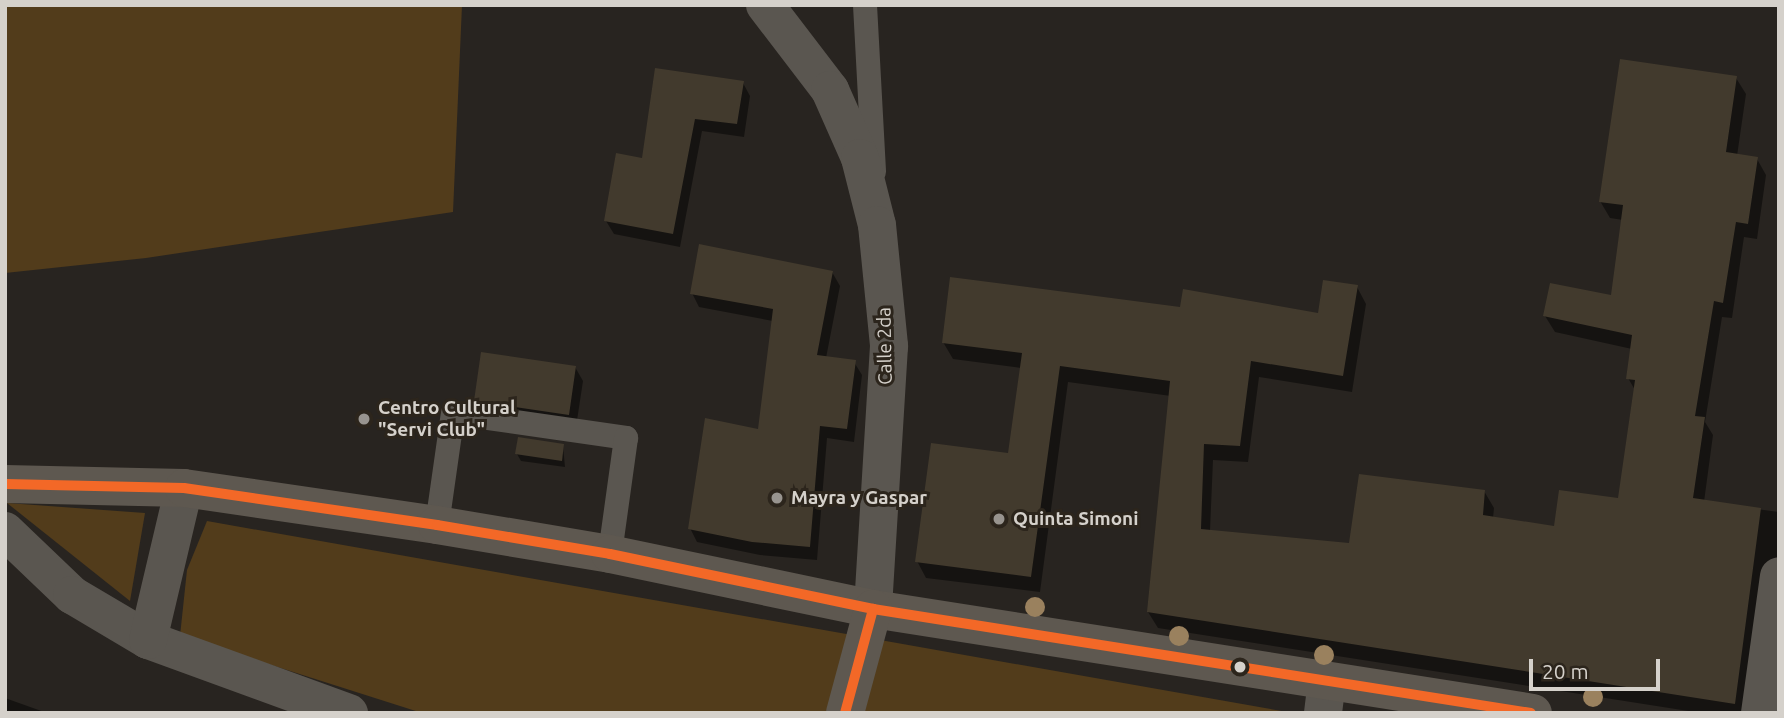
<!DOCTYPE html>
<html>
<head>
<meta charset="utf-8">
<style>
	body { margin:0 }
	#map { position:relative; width:1784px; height:718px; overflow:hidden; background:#282420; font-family:Ubuntu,sans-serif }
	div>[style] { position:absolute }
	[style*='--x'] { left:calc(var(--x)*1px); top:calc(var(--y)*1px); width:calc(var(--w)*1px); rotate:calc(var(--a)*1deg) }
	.green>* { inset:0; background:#523c1b }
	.shadow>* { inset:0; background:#0007 }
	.building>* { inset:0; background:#423a2d }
	.lane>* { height:24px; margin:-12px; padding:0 12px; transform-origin:12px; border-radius:12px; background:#5a5650 }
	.street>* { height:38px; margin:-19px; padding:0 19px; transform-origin:19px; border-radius:19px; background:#5a5650 }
	.secondary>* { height:38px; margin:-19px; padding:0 19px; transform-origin:19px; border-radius:19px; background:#5e5850 }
	.bus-1>* { height:10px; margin:-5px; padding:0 5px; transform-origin:5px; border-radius:5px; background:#f36827 }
	.trees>* { width:20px; height:20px; margin:-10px; border-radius:50%; background:#9a815e }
	.dots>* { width:19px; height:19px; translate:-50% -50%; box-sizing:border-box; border:4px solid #2c251c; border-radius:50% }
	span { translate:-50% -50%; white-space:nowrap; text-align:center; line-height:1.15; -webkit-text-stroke:6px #2c251c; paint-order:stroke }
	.street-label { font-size:19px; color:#d5d1cb }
	.poi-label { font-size:19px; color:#d5d1cb; font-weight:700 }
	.left { translate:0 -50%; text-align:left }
	.frame { position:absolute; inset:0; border:7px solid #d5d1cb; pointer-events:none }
	.scale { position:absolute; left:1529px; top:659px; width:131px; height:32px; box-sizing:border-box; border:4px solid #d5d1cb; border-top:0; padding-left:9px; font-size:21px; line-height:24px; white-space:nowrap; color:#d5d1cb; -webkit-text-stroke:5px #2c251c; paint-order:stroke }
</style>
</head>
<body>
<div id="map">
	<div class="green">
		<div style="clip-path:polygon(5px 5px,462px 5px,453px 212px,146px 258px,5px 273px)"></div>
		<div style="clip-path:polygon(7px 503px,145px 513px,130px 601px)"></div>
		<div style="clip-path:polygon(207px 521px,1293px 713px,422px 713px,180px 636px,187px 570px)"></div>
	</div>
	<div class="shadow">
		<div style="clip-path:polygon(656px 70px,743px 83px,750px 96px,744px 137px,702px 131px,680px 247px,614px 234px,606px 221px,643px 160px)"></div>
		<div style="clip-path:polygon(1736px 78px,1746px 94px,1737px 156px,1757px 159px,1766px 175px,1757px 239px,1744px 237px,1732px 318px,1722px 317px,1705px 422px,1713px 435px,1704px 502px,1779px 512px,1779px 575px,1749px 713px,1701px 713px,1158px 628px,1148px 612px,1171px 396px,1068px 382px,1040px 592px,926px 578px,917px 561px,1009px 455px,1021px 368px,953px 359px,943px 342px,1182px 309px,1319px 315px,1357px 287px,1366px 304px,1352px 392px,1259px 377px,1248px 462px,1213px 460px,1210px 531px,1351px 545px,1484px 491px,1494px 508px,1493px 518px,1555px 528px,1619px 500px,1635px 390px,1628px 378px,1632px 349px,1555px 332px,1545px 316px,1612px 297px,1623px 220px,1610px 218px,1600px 201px)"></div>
		<div style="clip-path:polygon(832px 272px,840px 286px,826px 358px,854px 362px,862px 375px,854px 442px,827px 438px,817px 560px,760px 555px,697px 542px,690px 528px,760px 431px,773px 321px,699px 307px,692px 293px)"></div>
		<div style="clip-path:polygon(575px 367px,583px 381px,576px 427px,483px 414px,475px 401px)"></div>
		<div style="clip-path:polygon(563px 446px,565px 467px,521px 461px,517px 454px)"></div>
		<div style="clip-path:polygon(5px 698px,47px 713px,5px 713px)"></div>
	</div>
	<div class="building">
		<div style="clip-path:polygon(1620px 59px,1737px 76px,1726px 152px,1758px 157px,1748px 224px,1736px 222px,1723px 303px,1714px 301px,1695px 416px,1705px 417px,1693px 498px,1761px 508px,1735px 704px,1147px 612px,1170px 381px,1060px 366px,1031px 577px,915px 562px,931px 443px,1008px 453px,1022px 353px,942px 343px,950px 277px,1180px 307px,1183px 289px,1318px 313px,1323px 280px,1358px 285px,1343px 376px,1251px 361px,1240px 446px,1204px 444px,1201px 529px,1349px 543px,1359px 474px,1485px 490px,1483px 515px,1554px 526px,1559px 490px,1618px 498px,1635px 380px,1626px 379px,1632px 335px,1543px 316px,1550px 283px,1611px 295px,1623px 205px,1599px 202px)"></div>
		<div style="clip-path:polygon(655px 68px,744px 81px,737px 124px,695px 119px,673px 234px,604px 221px,616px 153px,642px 158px)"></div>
		<div style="clip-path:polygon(699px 244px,833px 271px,817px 355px,856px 360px,847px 429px,820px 426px,810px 547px,752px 542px,688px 529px,705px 418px,758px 429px,773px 309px,690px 294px)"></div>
		<div style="clip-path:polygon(481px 352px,576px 366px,569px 415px,474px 401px)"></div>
		<div style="clip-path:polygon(518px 437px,564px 444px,562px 461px,515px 454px)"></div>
	</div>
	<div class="lane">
		<div style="--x:865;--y:5;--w:167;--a:86.9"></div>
		<div style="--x:437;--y:525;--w:113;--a:-81.9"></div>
		<div style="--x:453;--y:413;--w:175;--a:8.2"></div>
		<div style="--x:626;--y:438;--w:117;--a:97.9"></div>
	</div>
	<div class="street">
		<div style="--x:765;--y:5;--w:107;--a:52.6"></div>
		<div style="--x:830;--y:90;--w:74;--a:66.2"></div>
		<div style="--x:860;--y:158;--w:69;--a:75.8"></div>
		<div style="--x:877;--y:225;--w:122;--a:84.3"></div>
		<div style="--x:889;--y:346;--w:263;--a:93.5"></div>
		<div style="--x:5;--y:531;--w:93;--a:43.7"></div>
		<div style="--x:72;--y:595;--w:88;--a:30.6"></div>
		<div style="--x:148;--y:640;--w:214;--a:20"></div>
		<div style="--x:148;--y:640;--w:156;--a:-76.7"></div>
		<div style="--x:1323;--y:713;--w:31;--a:-83"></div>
		<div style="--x:1760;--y:713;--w:138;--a:-82.1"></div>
	</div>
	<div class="secondary">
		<div style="--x:5;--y:484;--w:179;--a:1.3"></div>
		<div style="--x:184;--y:488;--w:256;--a:8.3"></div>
		<div style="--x:437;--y:525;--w:175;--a:9.5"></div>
		<div style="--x:610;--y:554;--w:269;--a:11.8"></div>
		<div style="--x:873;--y:609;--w:668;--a:8.95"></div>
		<div style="--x:845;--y:713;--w:108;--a:-74.9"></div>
	</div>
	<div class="bus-1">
		<div style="--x:5;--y:484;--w:179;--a:1.3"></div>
		<div style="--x:184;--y:488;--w:256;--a:8.3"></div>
		<div style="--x:437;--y:525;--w:175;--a:9.5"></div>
		<div style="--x:610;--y:554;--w:269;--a:11.8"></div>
		<div style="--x:873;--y:609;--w:666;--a:8.98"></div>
		<div style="--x:845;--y:713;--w:108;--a:-74.9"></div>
	</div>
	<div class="trees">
		<div style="left:1035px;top:607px"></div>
		<div style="left:1179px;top:636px"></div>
		<div style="left:1324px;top:655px"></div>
		<div style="left:1593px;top:697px"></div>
	</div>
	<div class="dots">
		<div style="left:364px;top:419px;background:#98948f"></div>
		<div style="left:777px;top:498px;background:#98948f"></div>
		<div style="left:999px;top:519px;background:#98948f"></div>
		<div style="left:1240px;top:667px;background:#d5d1cb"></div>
	</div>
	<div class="street-label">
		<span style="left:885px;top:346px;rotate:-91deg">Calle 2da</span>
	</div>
	<div class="poi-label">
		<span class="left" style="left:378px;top:419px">Centro Cultural<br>"Servi Club"</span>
		<span class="left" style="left:791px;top:498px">Mayra y Gaspar</span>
		<span class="left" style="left:1013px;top:519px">Quinta Simoni</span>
	</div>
	<div class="frame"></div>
	<div class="scale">20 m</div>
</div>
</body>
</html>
